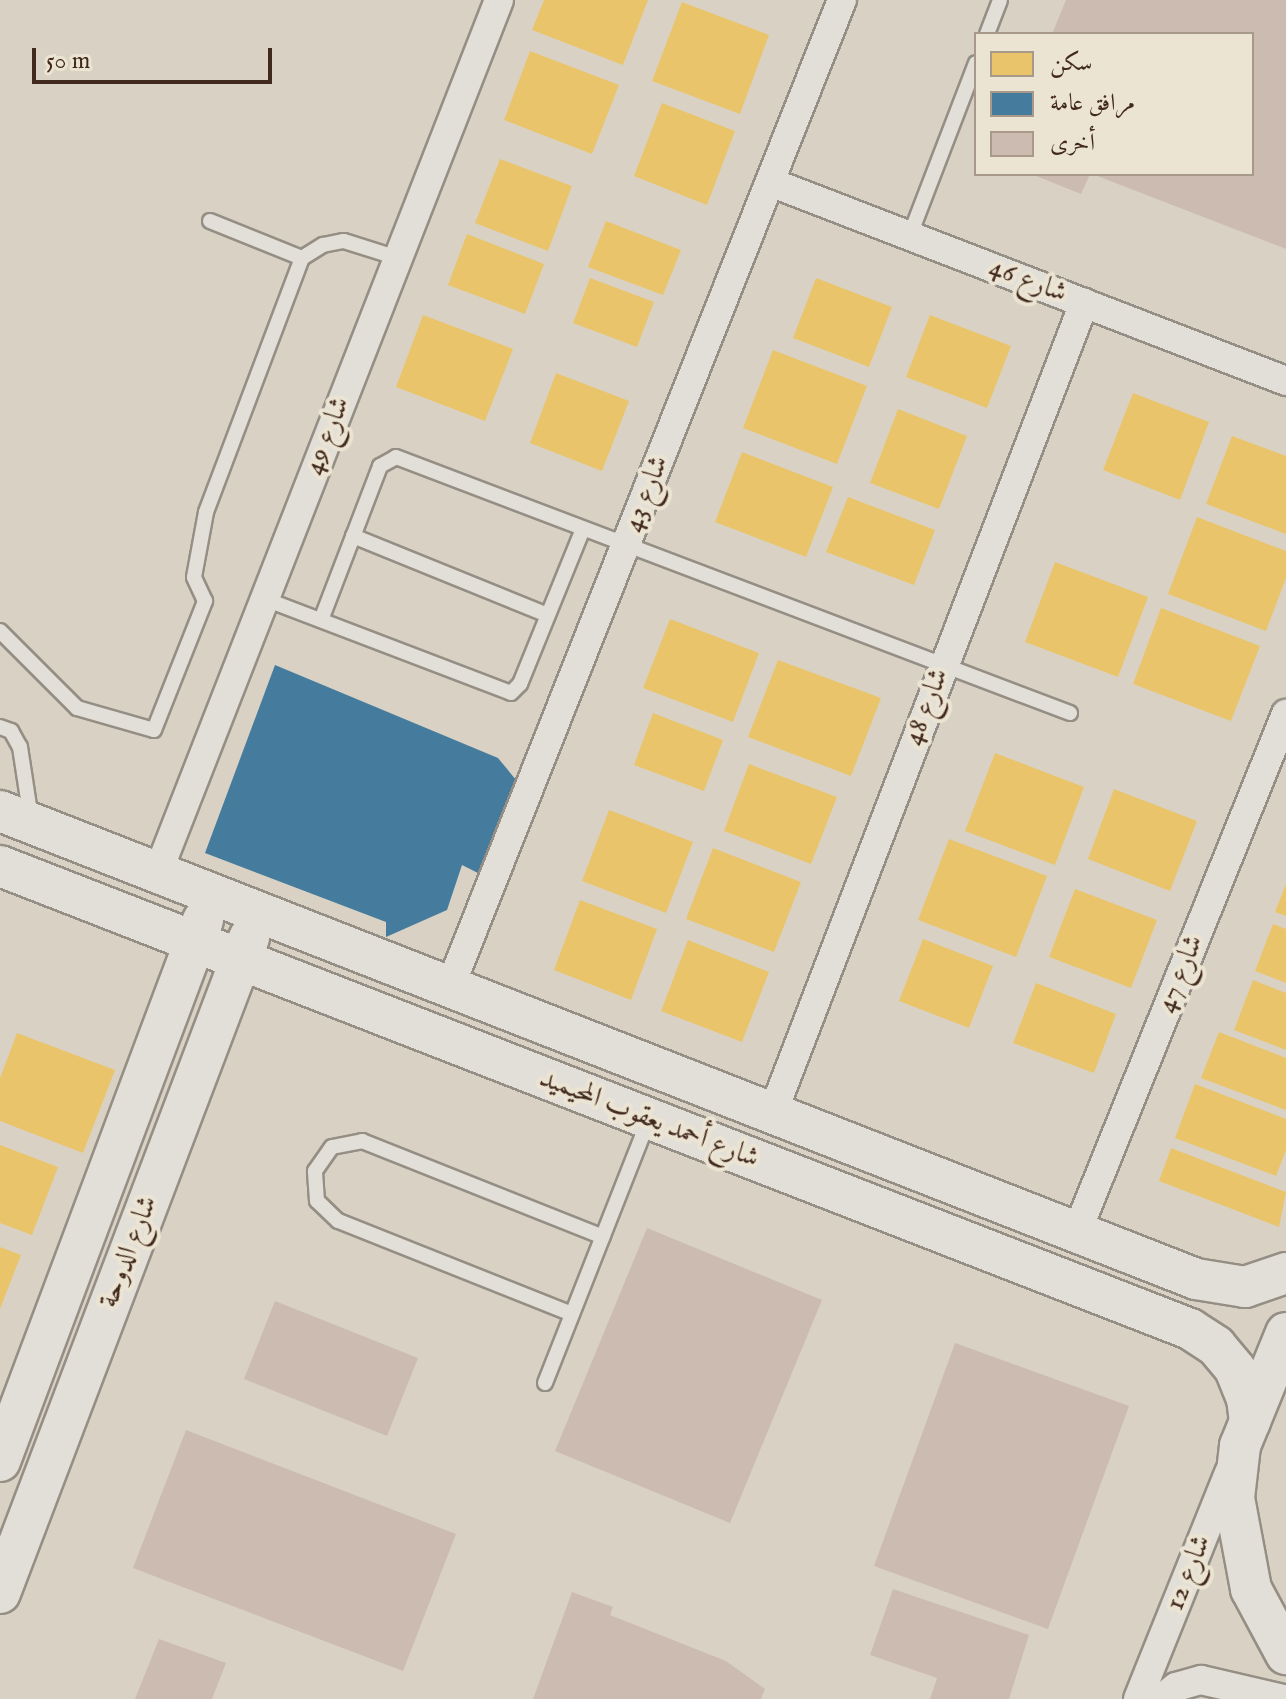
<!DOCTYPE html>
<html>
<head>
<meta charset="utf-8">
<style>
	body { margin:0 }
	#map { position:relative; width:1286px; height:1699px; overflow:hidden; background:#d9d2c4; font-family:"IM FELL English",Amiri,serif }
	div>[style] { position:absolute }
	[style*='--x'] { left:calc(var(--x)*1px); top:calc(var(--y)*1px); width:calc(var(--w)*1px); rotate:calc(var(--a)*1deg) }
	.homes>* { inset:0; background:#e9c46a }
	.public>* { inset:0; background:#457b9d }
	.building>* { inset:0; background:#ccbbb1 }
	.roads { filter:drop-shadow(2px 0 #958e84) drop-shadow(-2px 0 #958e84) drop-shadow(0 2px #958e84) drop-shadow(0 -2px #958e84) }
	.lane>* { height:14px; margin:-7px; padding:0 7px; transform-origin:7px; border-radius:7px; background:#e2dfd8 }
	.street>* { height:28px; margin:-14px; padding:0 14px; transform-origin:14px; border-radius:14px; background:#e2dfd8 }
	.secondary>* { height:40px; margin:-20px; padding:0 20px; transform-origin:20px; border-radius:20px; background:#e2dfd8 }
	span { translate:-50% -50%; white-space:nowrap; text-align:center; line-height:1.15; -webkit-text-stroke:8px #ece4d3; paint-order:stroke }
	.street-label { font-size:28px; color:#41291d }
	.legend { position:absolute; left:974px; top:32px; width:280px; height:144px; box-sizing:border-box; background:#ece4d3; border:2px solid #a8998a; margin:0; padding:10px 14px; list-style:none; font-size:24px; color:#41291d }
	.legend li { display:flex; align-items:center; gap:16px; height:40px }
	.legend b { width:40px; border:2px solid #a8998a }
	.scale { position:absolute; left:32px; top:48px; width:240px; height:36px; box-sizing:border-box; border:4px solid #41291d; border-top:0; padding-left:10px; font-size:24px; line-height:28px; white-space:nowrap; color:#41291d; -webkit-text-stroke:6px #ece4d3; paint-order:stroke }
</style>
</head>
<body>
<div id="map">
	<div class="homes">
		<div style="clip-path:polygon(544px 0,648px 0,623px 65px,532px 30px)"></div>
		<div style="clip-path:polygon(682px 2px,769px 35px,740px 114px,652px 81px)"></div>
		<div style="clip-path:polygon(530px 51px,619px 85px,592px 154px,504px 120px)"></div>
		<div style="clip-path:polygon(662px 103px,735px 131px,707px 205px,634px 176px)"></div>
		<div style="clip-path:polygon(500px 159px,572px 186px,548px 251px,475px 223px)"></div>
		<div style="clip-path:polygon(606px 221px,681px 250px,663px 295px,588px 267px)"></div>
		<div style="clip-path:polygon(467px 234px,544px 264px,525px 314px,448px 285px)"></div>
		<div style="clip-path:polygon(590px 278px,654px 302px,637px 347px,573px 323px)"></div>
		<div style="clip-path:polygon(816px 278px,892px 307px,869px 367px,793px 338px)"></div>
		<div style="clip-path:polygon(423px 315px,513px 349px,485px 421px,396px 387px)"></div>
		<div style="clip-path:polygon(930px 315px,1011px 346px,987px 408px,906px 377px)"></div>
		<div style="clip-path:polygon(773px 350px,867px 386px,837px 464px,743px 428px)"></div>
		<div style="clip-path:polygon(556px 373px,629px 401px,602px 471px,530px 443px)"></div>
		<div style="clip-path:polygon(1133px 393px,1209px 422px,1180px 500px,1103px 470px)"></div>
		<div style="clip-path:polygon(898px 409px,967px 436px,939px 509px,870px 483px)"></div>
		<div style="clip-path:polygon(1232px 436px,1286px 456px,1286px 534px,1206px 504px)"></div>
		<div style="clip-path:polygon(742px 452px,833px 487px,806px 557px,715px 522px)"></div>
		<div style="clip-path:polygon(848px 497px,935px 530px,914px 585px,826px 552px)"></div>
		<div style="clip-path:polygon(1197px 517px,1286px 551px,1286px 578px,1266px 631px,1168px 594px)"></div>
		<div style="clip-path:polygon(1055px 562px,1148px 597px,1118px 677px,1025px 642px)"></div>
		<div style="clip-path:polygon(1161px 608px,1260px 646px,1231px 721px,1133px 684px)"></div>
		<div style="clip-path:polygon(670px 619px,759px 653px,733px 722px,643px 688px)"></div>
		<div style="clip-path:polygon(778px 660px,881px 698px,851px 776px,748px 737px)"></div>
		<div style="clip-path:polygon(653px 713px,723px 740px,704px 791px,634px 765px)"></div>
		<div style="clip-path:polygon(995px 753px,1084px 787px,1055px 865px,965px 831px)"></div>
		<div style="clip-path:polygon(749px 764px,837px 797px,811px 864px,724px 831px)"></div>
		<div style="clip-path:polygon(1114px 789px,1197px 821px,1170px 891px,1088px 859px)"></div>
		<div style="clip-path:polygon(609px 810px,693px 842px,666px 913px,582px 881px)"></div>
		<div style="clip-path:polygon(949px 839px,1047px 876px,1016px 957px,918px 920px)"></div>
		<div style="clip-path:polygon(713px 848px,801px 882px,774px 952px,686px 919px)"></div>
		<div style="clip-path:polygon(1286px 884px,1286px 916px,1275px 912px)"></div>
		<div style="clip-path:polygon(1075px 889px,1157px 920px,1131px 988px,1049px 957px)"></div>
		<div style="clip-path:polygon(580px 900px,657px 929px,631px 1000px,554px 970px)"></div>
		<div style="clip-path:polygon(1273px 924px,1286px 929px,1286px 983px,1255px 971px)"></div>
		<div style="clip-path:polygon(923px 939px,993px 966px,969px 1028px,899px 1001px)"></div>
		<div style="clip-path:polygon(688px 940px,769px 972px,742px 1042px,661px 1011px)"></div>
		<div style="clip-path:polygon(1253px 980px,1286px 993px,1286px 1050px,1234px 1030px)"></div>
		<div style="clip-path:polygon(1036px 983px,1116px 1014px,1094px 1073px,1013px 1043px)"></div>
		<div style="clip-path:polygon(1219px 1032px,1286px 1058px,1286px 1110px,1201px 1078px)"></div>
		<div style="clip-path:polygon(17px 1033px,115px 1070px,83px 1153px,0 1121px,0 1078px)"></div>
		<div style="clip-path:polygon(1195px 1084px,1286px 1119px,1286px 1150px,1276px 1176px,1175px 1138px)"></div>
		<div style="clip-path:polygon(0 1145px,58px 1167px,32px 1235px,0 1223px)"></div>
		<div style="clip-path:polygon(1171px 1148px,1286px 1192px,1279px 1227px,1159px 1181px)"></div>
		<div style="clip-path:polygon(0 1247px,21px 1255px,0 1309px)"></div>
	</div>
	<div class="public">
		<div style="clip-path:polygon(275px 665px,498px 758px,521px 786px,484px 876px,462px 865px,447px 910px,386px 937px,386px 922px,205px 853px)"></div>
	</div>
	<div class="building">
		<div style="clip-path:polygon(1066px 0,1286px 0,1286px 249px,1092px 174px,1252px 174px,1252px 34px,1052px 34px)"></div>
		<div style="clip-path:polygon(1031px 174px,1090px 174px,1081px 194px)"></div>
		<div style="clip-path:polygon(647px 1228px,822px 1300px,730px 1523px,555px 1451px)"></div>
		<div style="clip-path:polygon(275px 1301px,418px 1358px,387px 1436px,244px 1379px)"></div>
		<div style="clip-path:polygon(955px 1343px,1129px 1406px,1048px 1629px,874px 1566px)"></div>
		<div style="clip-path:polygon(186px 1430px,456px 1534px,403px 1671px,133px 1568px)"></div>
		<div style="clip-path:polygon(893px 1589px,1029px 1635px,1009px 1699px,930px 1699px,937px 1678px,870px 1655px)"></div>
		<div style="clip-path:polygon(572px 1592px,613px 1607px,610px 1615px,726px 1661px,765px 1689px,761px 1699px,533px 1699px)"></div>
		<div style="clip-path:polygon(159px 1639px,226px 1663px,212px 1699px,135px 1699px)"></div>
	</div>
	<div class="roads">
		<div class="lane">
			<div style="--x:987;--y:34;--w:36;--a:-69"></div>
			<div style="--x:210;--y:221;--w:99;--a:21.9"></div>
			<div style="--x:302;--y:258;--w:25;--a:-32"></div>
			<div style="--x:323;--y:245;--w:21;--a:-11"></div>
			<div style="--x:344;--y:241;--w:57;--a:17.5"></div>
			<div style="--x:910;--y:235;--w:184;--a:-69"></div>
			<div style="--x:353;--y:536;--w:210;--a:22.1"></div>
			<div style="--x:265;--y:599;--w:263;--a:20.9"></div>
			<div style="--x:511;--y:693;--w:13;--a:-45"></div>
			<div style="--x:520;--y:684;--w:165;--a:-67.9"></div>
			<div style="--x:321;--y:620;--w:165;--a:-69"></div>
			<div style="--x:380;--y:466;--w:18;--a:-29"></div>
			<div style="--x:396;--y:457;--w:721;--a:20.8"></div>
			<div style="--x:0;--y:631;--w:109;--a:45"></div>
			<div style="--x:77;--y:708;--w:80;--a:15.9"></div>
			<div style="--x:154;--y:730;--w:139;--a:-68.4"></div>
			<div style="--x:205;--y:601;--w:26;--a:-115"></div>
			<div style="--x:194;--y:577;--w:66;--a:-79.5"></div>
			<div style="--x:206;--y:512;--w:272;--a:-69.3"></div>
			<div style="--x:0;--y:727;--w:12;--a:20"></div>
			<div style="--x:11;--y:731;--w:18;--a:61"></div>
			<div style="--x:20;--y:747;--w:73;--a:81.3"></div>
			<div style="--x:572;--y:1314;--w:252;--a:-158.3"></div>
			<div style="--x:338;--y:1221;--w:29;--a:-136"></div>
			<div style="--x:317;--y:1201;--w:30;--a:-94"></div>
			<div style="--x:315;--y:1171;--w:29;--a:-55"></div>
			<div style="--x:332;--y:1147;--w:31;--a:-11"></div>
			<div style="--x:362;--y:1141;--w:259;--a:21.7"></div>
			<div style="--x:545;--y:1383;--w:284;--a:-68.5"></div>
		</div>
		<div class="street">
			<div style="--x:770;--y:182;--w:553;--a:21.09"></div>
			<div style="--x:158;--y:872;--w:936;--a:-68.64"></div>
			<div style="--x:450;--y:987;--w:1062;--a:-68.34"></div>
			<div style="--x:773;--y:1112;--w:867;--a:-68.97"></div>
			<div style="--x:1076;--y:1234;--w:561;--a:-68.01"></div>
			<div style="--x:1138;--y:1699;--w:244;--a:-68.1"></div>
			<div style="--x:1161;--y:1699;--w:19;--a:-39"></div>
			<div style="--x:1176;--y:1687;--w:26;--a:-16"></div>
			<div style="--x:1201;--y:1680;--w:84;--a:13"></div>
		</div>
		<div class="secondary">
			<div style="--x:0;--y:811;--w:1284;--a:21.37"></div>
			<div style="--x:1196;--y:1279;--w:50;--a:9.3"></div>
			<div style="--x:1245;--y:1287;--w:43;--a:-18.9"></div>
			<div style="--x:0;--y:866;--w:1277;--a:21.26"></div>
			<div style="--x:1190;--y:1329;--w:31;--a:33"></div>
			<div style="--x:1216;--y:1346;--w:30;--a:50"></div>
			<div style="--x:1235;--y:1369;--w:31;--a:68"></div>
			<div style="--x:1247;--y:1398;--w:24;--a:83"></div>
			<div style="--x:1286;--y:1333;--w:122;--a:112.2"></div>
			<div style="--x:1240;--y:1446;--w:52;--a:96.6"></div>
			<div style="--x:1234;--y:1498;--w:93;--a:79.4"></div>
			<div style="--x:1251;--y:1589;--w:74;--a:61.7"></div>
			<div style="--x:0;--y:1461;--w:578;--a:-69.43"></div>
			<div style="--x:0;--y:1593;--w:701;--a:-69.19"></div>
		</div>
	</div>
	<div class="street-label">
		<span style="left:1028px;top:281px;rotate:21deg">شارع 46</span>
		<span style="left:328px;top:436px;rotate:-69deg">شارع 49</span>
		<span style="left:647px;top:494px;rotate:-69deg">شارع 43</span>
		<span style="left:927px;top:707px;rotate:-69deg">شارع 48</span>
		<span style="left:1181px;top:974px;rotate:-68deg">شارع 47</span>
		<span style="left:649px;top:1119px;rotate:21deg">شارع أحمد يعقوب المحيميد</span>
		<span style="left:129px;top:1252px;rotate:-69deg">شارع الدوحة</span>
		<span style="left:1189px;top:1573px;rotate:-68deg">شارع 12</span>
	</div>
	<ul class="legend">
	<li><b style="height:22px;background:#e9c46a"></b>سكن</li>
	<li><b style="height:22px;background:#457b9d"></b>مرافق عامة</li>
	<li><b style="height:22px;background:#ccbbb1"></b>أخرى</li>
	</ul>
	<div class="scale">50 m</div>
</div>
</body>
</html>
